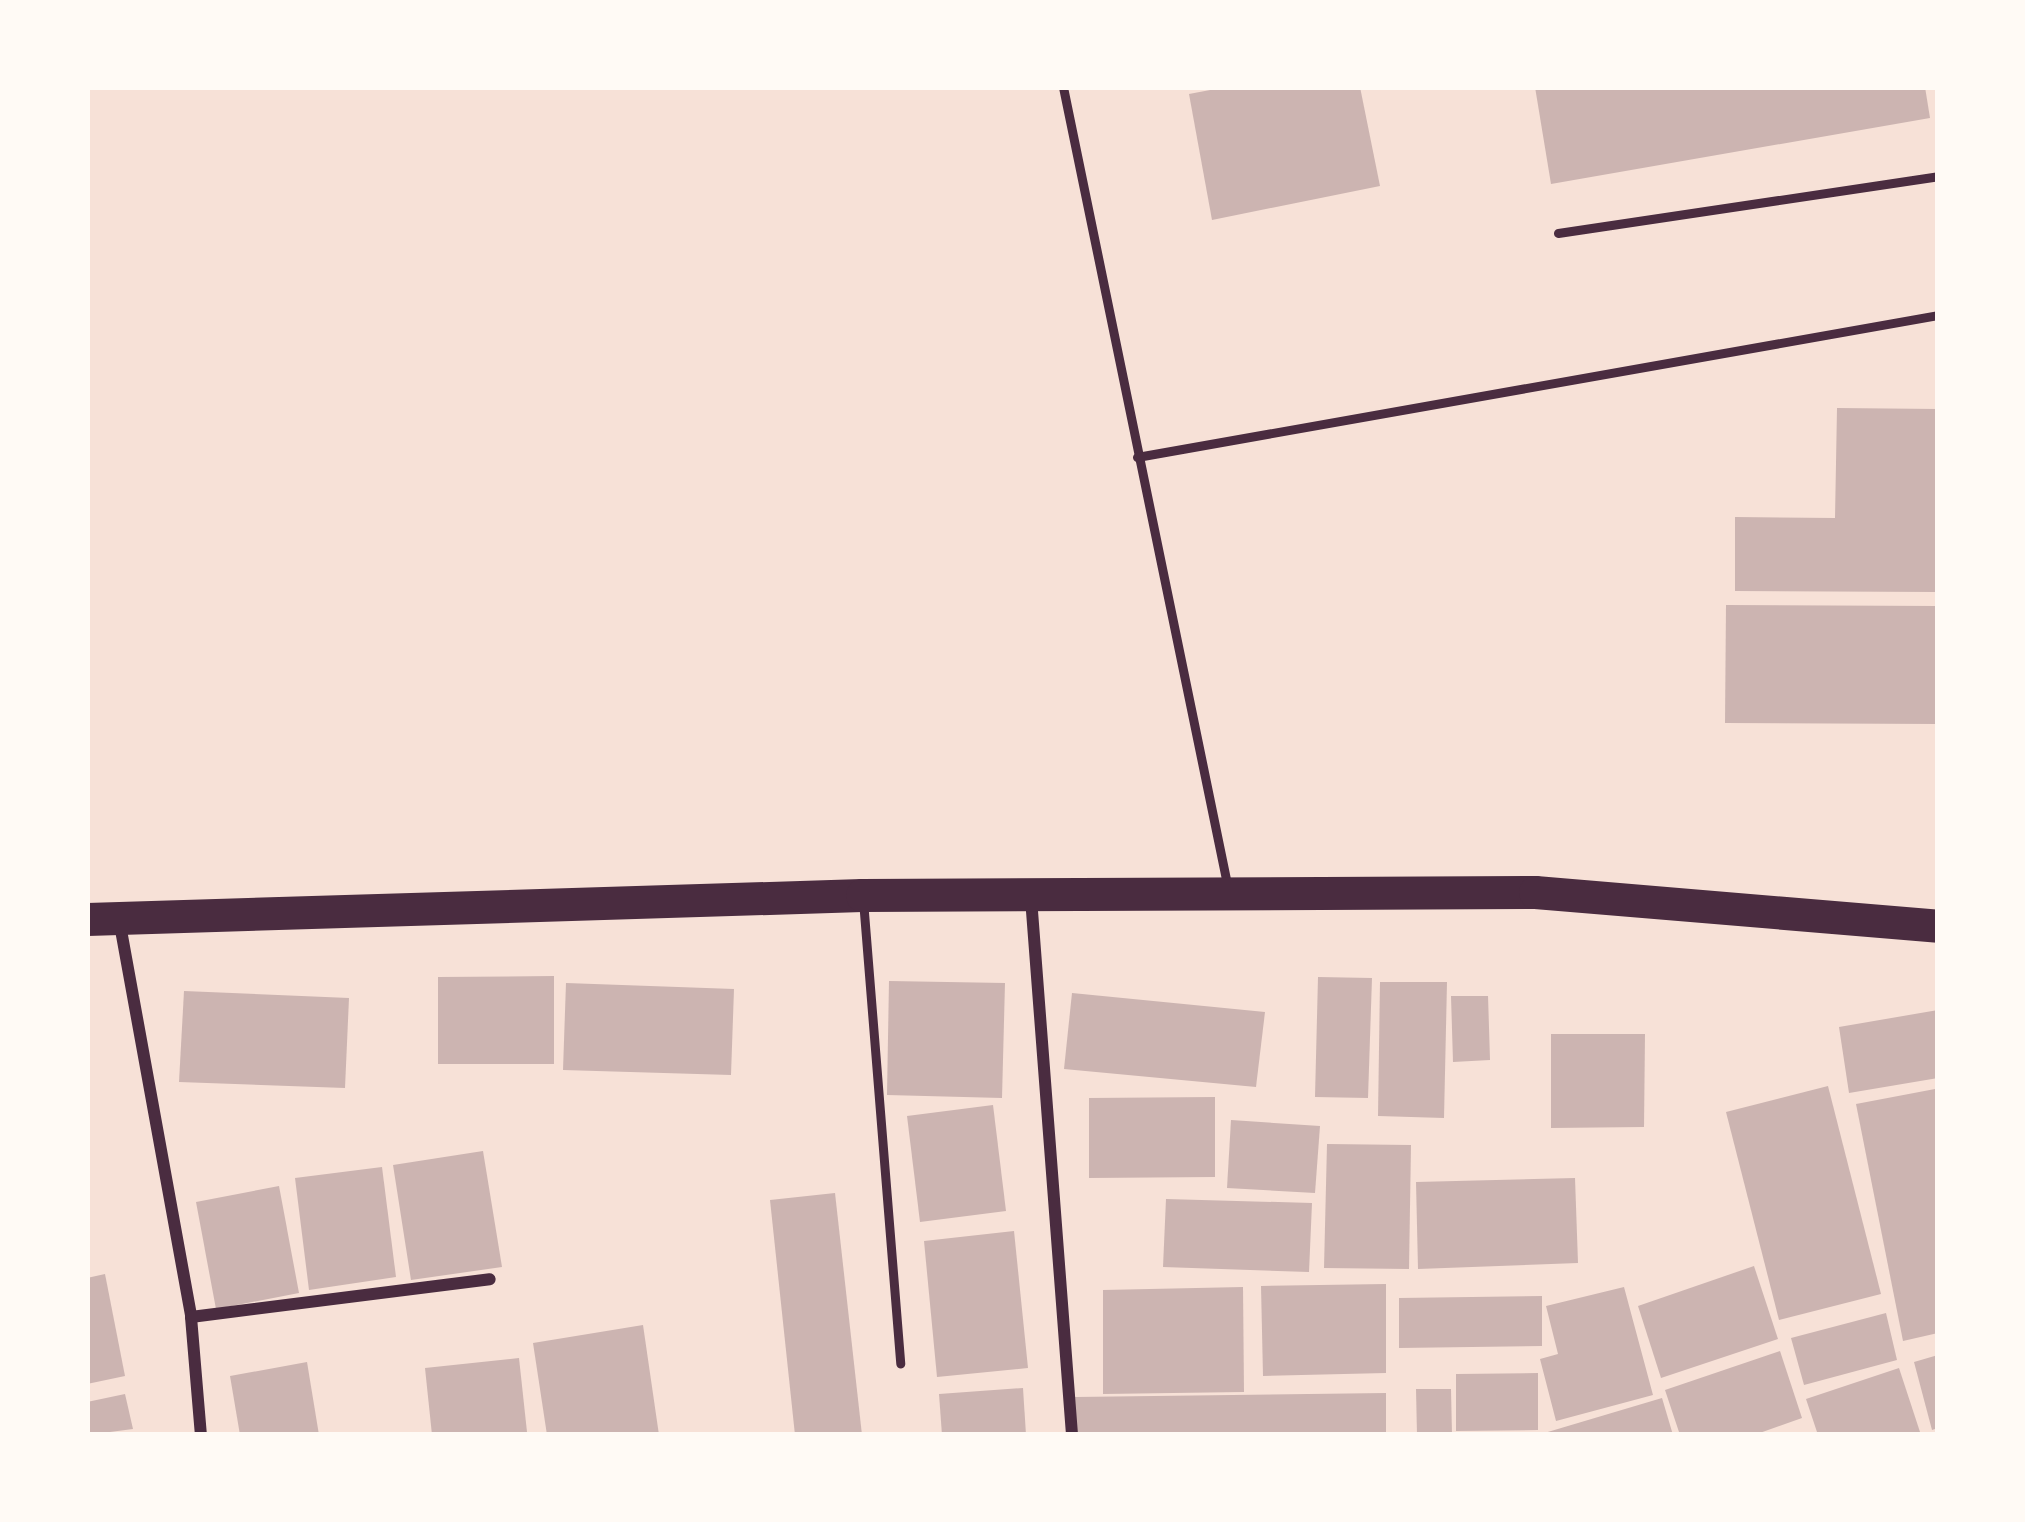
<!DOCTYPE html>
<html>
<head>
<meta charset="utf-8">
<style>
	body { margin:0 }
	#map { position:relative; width:2025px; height:1522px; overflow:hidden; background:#f7e1d7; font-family:"Times New Roman",serif }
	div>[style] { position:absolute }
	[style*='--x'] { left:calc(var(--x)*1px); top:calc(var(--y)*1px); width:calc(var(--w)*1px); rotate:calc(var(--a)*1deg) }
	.building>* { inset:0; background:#ccb4b1 }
	.service>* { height:9px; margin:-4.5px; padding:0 4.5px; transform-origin:4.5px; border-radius:4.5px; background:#4a2c40 }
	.minor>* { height:12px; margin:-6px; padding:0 6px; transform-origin:6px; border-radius:6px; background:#4a2c40 }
	.trunk>* { height:33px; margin:-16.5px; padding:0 16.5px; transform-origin:16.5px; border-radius:16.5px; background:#4a2c40 }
	span { translate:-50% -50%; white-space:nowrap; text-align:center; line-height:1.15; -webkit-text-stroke:12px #fffaf5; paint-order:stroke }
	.frame { position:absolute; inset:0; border:90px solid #fffaf5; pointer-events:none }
</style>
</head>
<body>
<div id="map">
	<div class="building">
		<div style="clip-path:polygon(1226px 87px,1360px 87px,1380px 186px,1212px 220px,1189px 94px)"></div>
		<div style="clip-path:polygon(1535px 87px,1925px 87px,1930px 118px,1551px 184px)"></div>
		<div style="clip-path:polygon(1837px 408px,1938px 409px,1937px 592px,1735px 591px,1735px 517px,1835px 518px)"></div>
		<div style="clip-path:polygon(1726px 605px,1938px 606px,1938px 724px,1725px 723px)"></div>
		<div style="clip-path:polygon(554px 976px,554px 1064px,438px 1064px,438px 977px)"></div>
		<div style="clip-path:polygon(1318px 977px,1372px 978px,1368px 1098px,1315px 1097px)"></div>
		<div style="clip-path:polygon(889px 981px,1005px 983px,1002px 1098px,887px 1095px)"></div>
		<div style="clip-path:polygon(1380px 982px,1447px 982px,1444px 1118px,1378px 1116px)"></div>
		<div style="clip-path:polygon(566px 983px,734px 989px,731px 1075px,563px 1070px)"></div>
		<div style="clip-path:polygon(184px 991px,349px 998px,345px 1088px,179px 1082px)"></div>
		<div style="clip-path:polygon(1072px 993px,1265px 1012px,1256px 1087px,1064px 1069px)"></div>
		<div style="clip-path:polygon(1451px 996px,1488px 996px,1490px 1060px,1453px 1062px)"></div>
		<div style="clip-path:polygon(1938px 1010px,1938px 1078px,1849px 1093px,1839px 1027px)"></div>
		<div style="clip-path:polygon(1551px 1034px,1645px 1034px,1644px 1127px,1551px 1128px)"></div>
		<div style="clip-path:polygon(1828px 1086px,1881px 1294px,1779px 1320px,1726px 1112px)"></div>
		<div style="clip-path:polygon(1935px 1089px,1938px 1333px,1903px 1341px,1856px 1104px)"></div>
		<div style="clip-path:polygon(1215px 1097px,1215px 1177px,1089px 1178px,1089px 1098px)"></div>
		<div style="clip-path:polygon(993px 1105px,1006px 1211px,920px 1222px,907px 1116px)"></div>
		<div style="clip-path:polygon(1231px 1120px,1320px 1126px,1315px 1193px,1227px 1188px)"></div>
		<div style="clip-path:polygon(1327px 1144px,1411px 1145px,1409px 1269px,1324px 1268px)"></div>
		<div style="clip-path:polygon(483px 1151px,502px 1267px,411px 1280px,393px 1165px)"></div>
		<div style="clip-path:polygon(382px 1167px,396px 1277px,309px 1290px,295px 1178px)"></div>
		<div style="clip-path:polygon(1575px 1178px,1578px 1263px,1418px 1269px,1416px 1182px)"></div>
		<div style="clip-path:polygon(279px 1186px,299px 1293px,216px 1309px,196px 1202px)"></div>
		<div style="clip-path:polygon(835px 1193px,862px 1435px,795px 1435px,770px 1200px)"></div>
		<div style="clip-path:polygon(1166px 1199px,1312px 1203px,1309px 1272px,1163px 1267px)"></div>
		<div style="clip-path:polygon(1014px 1231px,1028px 1368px,937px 1377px,924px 1241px)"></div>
		<div style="clip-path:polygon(1754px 1266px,1778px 1339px,1661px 1378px,1638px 1306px)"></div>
		<div style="clip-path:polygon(105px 1274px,125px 1376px,87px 1384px,87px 1278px)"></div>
		<div style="clip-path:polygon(1386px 1284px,1386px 1373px,1263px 1376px,1261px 1286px)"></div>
		<div style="clip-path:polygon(1243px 1287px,1244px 1392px,1103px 1394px,1103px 1290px)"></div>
		<div style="clip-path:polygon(1624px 1287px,1653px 1395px,1556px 1421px,1540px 1359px,1558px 1354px,1546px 1306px)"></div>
		<div style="clip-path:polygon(1542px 1296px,1542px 1346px,1399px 1348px,1399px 1298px)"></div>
		<div style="clip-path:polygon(1886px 1313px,1897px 1360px,1804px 1385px,1791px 1338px)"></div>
		<div style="clip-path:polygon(643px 1325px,659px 1435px,547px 1435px,533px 1343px)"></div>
		<div style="clip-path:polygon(1780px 1351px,1802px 1418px,1754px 1435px,1680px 1435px,1665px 1390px)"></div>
		<div style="clip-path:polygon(1938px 1355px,1938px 1428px,1932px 1430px,1914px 1362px)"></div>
		<div style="clip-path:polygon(519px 1358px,527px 1432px,432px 1435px,425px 1368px)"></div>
		<div style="clip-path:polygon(307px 1362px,319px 1435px,240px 1435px,230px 1376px)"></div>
		<div style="clip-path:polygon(1899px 1368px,1921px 1435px,1818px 1435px,1806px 1399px)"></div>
		<div style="clip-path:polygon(1538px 1373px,1538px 1430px,1456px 1431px,1456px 1374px)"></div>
		<div style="clip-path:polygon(1023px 1388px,1026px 1435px,942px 1435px,939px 1394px)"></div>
		<div style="clip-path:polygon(1416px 1389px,1451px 1389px,1452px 1435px,1417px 1435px)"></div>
		<div style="clip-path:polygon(1386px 1393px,1386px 1435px,1076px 1435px,1075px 1397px)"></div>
		<div style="clip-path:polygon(125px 1394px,133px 1429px,87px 1435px,87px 1402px)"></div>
		<div style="clip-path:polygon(1662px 1398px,1673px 1435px,1541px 1435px,1541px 1434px)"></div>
	</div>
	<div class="service">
		<div style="--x:1063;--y:87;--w:814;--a:78.37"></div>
		<div style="--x:1558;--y:233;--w:384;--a:-8.5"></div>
		<div style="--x:1137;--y:457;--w:813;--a:-10.05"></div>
		<div style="--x:863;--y:900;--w:465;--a:85.4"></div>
	</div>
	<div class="minor">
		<div style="--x:1031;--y:898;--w:539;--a:85.63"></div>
		<div style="--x:119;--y:919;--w:404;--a:79.7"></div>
		<div style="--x:191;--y:1317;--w:118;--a:85.2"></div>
		<div style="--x:191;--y:1317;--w:301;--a:-7.2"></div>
	</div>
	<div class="trunk">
		<div style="--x:87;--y:919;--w:775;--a:-1.77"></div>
		<div style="--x:862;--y:895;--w:673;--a:-0.26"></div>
		<div style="--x:1535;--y:892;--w:404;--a:4.8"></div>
	</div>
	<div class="frame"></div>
</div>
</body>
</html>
